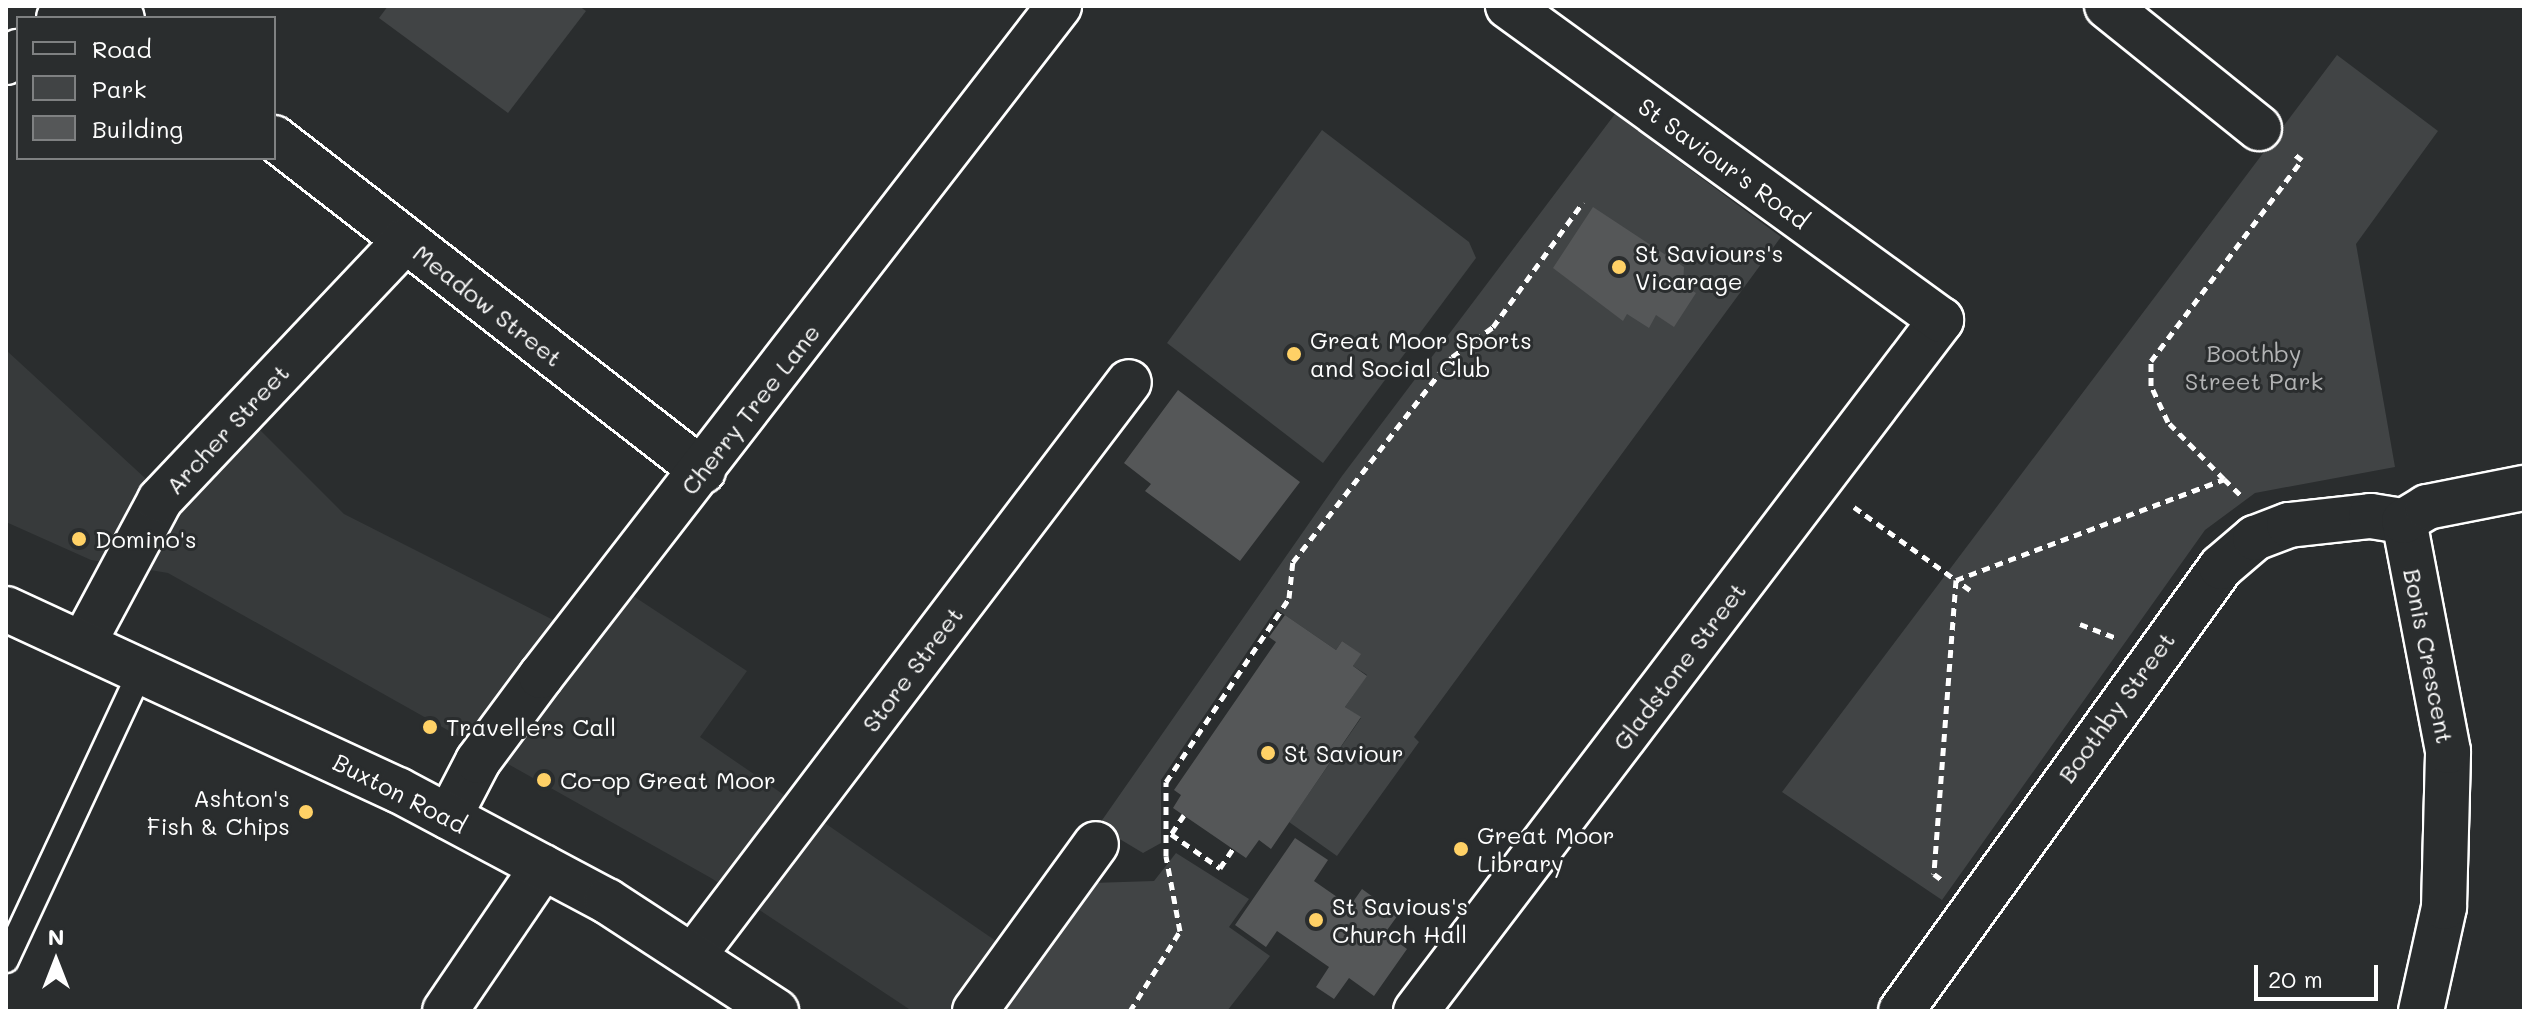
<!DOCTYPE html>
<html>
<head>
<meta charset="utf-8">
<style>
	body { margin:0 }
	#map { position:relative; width:2530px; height:1017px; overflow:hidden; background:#2a2d2e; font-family:Mali,sans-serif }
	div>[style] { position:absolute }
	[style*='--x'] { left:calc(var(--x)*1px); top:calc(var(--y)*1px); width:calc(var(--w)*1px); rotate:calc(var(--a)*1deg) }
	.built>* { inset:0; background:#373a3b }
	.green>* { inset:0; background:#414445 }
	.building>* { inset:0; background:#555758 }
	.path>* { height:5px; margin-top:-2.5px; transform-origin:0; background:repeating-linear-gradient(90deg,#fff 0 8px,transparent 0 14px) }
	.roads { filter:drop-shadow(2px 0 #fff) drop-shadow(-2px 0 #fff) drop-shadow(0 2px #fff) drop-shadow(0 -2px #fff) }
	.service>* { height:24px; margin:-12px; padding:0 12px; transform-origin:12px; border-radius:12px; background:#2a2d2e }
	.minor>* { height:44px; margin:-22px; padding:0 22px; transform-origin:22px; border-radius:22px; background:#2a2d2e }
	.trunk>* { height:44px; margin:-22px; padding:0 22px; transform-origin:22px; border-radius:22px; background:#2a2d2e }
	.dots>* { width:22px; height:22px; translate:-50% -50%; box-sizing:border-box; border:4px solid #2a2d2e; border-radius:50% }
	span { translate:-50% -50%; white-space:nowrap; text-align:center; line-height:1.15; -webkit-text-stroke:6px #2a2d2e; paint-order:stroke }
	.street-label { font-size:24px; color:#fff }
	.poi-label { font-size:24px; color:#fff }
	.left { translate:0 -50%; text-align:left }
	.right { translate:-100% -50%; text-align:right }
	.park-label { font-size:24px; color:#b3b4b5 }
	.frame { position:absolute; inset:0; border:8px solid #fff; pointer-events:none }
	.legend { position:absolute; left:16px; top:16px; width:260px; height:144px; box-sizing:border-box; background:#2a2d2e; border:2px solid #7f8182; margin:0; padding:10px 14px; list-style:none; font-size:24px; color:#fff }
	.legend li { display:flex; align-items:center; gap:16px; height:40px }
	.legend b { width:40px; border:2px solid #7f8182 }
	.north { position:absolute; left:16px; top:921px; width:80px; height:80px; -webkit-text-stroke:6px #2a2d2e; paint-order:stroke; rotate:0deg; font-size:22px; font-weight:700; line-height:32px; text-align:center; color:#fff }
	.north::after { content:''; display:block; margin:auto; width:28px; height:36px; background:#fff; clip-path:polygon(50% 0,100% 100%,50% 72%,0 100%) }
	.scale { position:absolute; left:2254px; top:965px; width:124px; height:36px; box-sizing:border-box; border:4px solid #fff; border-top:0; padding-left:10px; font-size:24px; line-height:28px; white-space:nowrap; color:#fff; -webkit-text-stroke:6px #2a2d2e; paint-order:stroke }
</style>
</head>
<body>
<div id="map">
	<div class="built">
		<div style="clip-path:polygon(6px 350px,158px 490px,236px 406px,344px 514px,571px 629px,609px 580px,747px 671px,700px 737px,1009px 950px,966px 1011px,912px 1011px,711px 878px,168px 573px,91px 560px,6px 522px)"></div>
	</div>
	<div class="green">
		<div style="clip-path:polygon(388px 6px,579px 6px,586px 11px,508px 113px,379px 18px)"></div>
		<div style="clip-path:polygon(2337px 55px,2438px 131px,2356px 244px,2395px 467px,2255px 493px,2205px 530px,1942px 900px,1782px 792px)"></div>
		<div style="clip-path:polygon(1615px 114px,1781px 237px,1414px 737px,1419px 742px,1337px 856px,1289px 822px,1361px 718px,1345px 707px,1367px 675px,1353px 666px,1360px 654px,1342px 641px,1336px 650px,1276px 609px,1161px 780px,1161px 843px,1143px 853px,1098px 826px,1342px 476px)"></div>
		<div style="clip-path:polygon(1322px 130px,1469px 242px,1476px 258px,1323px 463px,1167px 343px)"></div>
		<div style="clip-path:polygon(1176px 853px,1249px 899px,1229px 927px,1270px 956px,1227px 1011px,994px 1011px,1092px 883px,1154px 881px)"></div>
	</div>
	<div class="building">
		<div style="clip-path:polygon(1593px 207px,1684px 267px,1683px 285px,1696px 293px,1674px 327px,1656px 315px,1649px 328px,1627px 314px,1623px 321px,1553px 268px)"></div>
		<div style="clip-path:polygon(1178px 390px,1300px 482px,1240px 561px,1145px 491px,1151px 484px,1124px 463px)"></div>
		<div style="clip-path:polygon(1285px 615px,1336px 650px,1342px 641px,1361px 654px,1353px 666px,1367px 676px,1345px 707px,1361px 717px,1271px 849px,1259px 840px,1246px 858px,1173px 808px,1181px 795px,1174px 790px,1276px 642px,1269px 637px)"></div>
		<div style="clip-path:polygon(1295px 838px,1328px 860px,1314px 881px,1350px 906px,1362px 889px,1398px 915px,1385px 933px,1407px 949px,1374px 996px,1349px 978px,1334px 999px,1316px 987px,1329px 967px,1277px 931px,1266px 947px,1235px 925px)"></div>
	</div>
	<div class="path">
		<div style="--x:2224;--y:479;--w:80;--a:-134.5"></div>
		<div style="--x:2168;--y:422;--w:40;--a:-115"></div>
		<div style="--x:2151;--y:386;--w:25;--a:-90"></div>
		<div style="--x:2151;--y:361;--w:251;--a:-53.1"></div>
		<div style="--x:2302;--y:160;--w:10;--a:-143"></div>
		<div style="--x:1854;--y:507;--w:125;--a:35.6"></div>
		<div style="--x:1956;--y:580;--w:295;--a:94.3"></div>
		<div style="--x:1934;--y:874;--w:10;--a:37"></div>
		<div style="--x:1970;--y:590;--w:17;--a:-144"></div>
		<div style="--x:1956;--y:580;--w:286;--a:-20.6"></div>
		<div style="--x:2224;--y:479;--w:28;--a:44"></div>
		<div style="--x:2080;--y:624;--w:40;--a:21"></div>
		<div style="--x:1184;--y:815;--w:23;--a:124"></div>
		<div style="--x:1171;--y:834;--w:60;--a:34.8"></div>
		<div style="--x:1220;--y:868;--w:23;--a:-56"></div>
		<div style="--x:1130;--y:1011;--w:94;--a:-58"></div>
		<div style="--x:1180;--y:931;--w:76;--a:-100.6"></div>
		<div style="--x:1166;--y:856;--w:74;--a:-90"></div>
		<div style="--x:1166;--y:782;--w:221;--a:-56.2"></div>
		<div style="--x:1289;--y:598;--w:36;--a:-84"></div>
		<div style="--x:1293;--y:562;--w:259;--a:-52.2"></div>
		<div style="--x:1452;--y:357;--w:51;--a:-36.2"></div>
		<div style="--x:1493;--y:327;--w:154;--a:-54.2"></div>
	</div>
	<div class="roads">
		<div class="service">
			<div style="--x:6;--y:960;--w:321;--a:-65"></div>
		</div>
		<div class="minor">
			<div style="--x:107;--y:6;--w:19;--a:39"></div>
			<div style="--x:2107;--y:6;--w:195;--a:38.8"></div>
			<div style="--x:59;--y:18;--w:18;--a:-41"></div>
			<div style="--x:6;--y:62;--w:16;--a:-40"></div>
			<div style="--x:274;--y:138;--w:543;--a:37.82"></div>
			<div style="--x:84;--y:642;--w:161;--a:-61.8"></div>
			<div style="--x:160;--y:500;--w:357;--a:-46.6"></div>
			<div style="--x:449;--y:817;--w:63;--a:-62.6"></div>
			<div style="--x:478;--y:761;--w:106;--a:-53.5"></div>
			<div style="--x:541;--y:676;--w:847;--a:-52.29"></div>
			<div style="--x:694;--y:955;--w:719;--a:-52.8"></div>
			<div style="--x:445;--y:1011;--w:174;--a:-55.8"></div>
			<div style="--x:975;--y:1011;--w:206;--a:-54.1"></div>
			<div style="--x:1416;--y:1011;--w:868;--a:-52.77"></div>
			<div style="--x:1941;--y:320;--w:535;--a:-144.05"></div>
			<div style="--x:1901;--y:1011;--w:547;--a:-54.22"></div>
			<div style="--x:2221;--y:567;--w:45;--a:-40.5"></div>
			<div style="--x:2255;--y:538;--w:36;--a:-21"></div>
			<div style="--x:2289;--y:525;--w:82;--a:-6.3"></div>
			<div style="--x:2371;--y:516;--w:33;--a:9"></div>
			<div style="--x:2421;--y:1011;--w:107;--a:-77.5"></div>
			<div style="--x:2444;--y:907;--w:156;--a:-88.5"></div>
			<div style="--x:2448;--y:751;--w:234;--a:-100.8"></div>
			<div style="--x:2404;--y:521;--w:27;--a:-31"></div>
			<div style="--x:2427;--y:507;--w:99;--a:-11.1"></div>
		</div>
		<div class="trunk">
			<div style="--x:6;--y:609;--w:432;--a:24.8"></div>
			<div style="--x:398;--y:790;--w:237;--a:28"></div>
			<div style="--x:607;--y:901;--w:202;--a:33.1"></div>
		</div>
	</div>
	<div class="dots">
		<div style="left:1619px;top:267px;background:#ffd166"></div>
		<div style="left:1294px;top:354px;background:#ffd166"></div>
		<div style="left:79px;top:539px;background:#ffd166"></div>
		<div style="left:430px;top:727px;background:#ffd166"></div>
		<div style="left:1268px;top:753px;background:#ffd166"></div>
		<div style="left:544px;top:780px;background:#ffd166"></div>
		<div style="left:306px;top:812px;background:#ffd166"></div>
		<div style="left:1461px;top:849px;background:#ffd166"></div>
		<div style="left:1316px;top:920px;background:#ffd166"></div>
	</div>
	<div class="street-label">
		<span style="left:1724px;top:163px;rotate:36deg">St Saviour's Road</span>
		<span style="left:488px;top:305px;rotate:38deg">Meadow Street</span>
		<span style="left:750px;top:409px;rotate:-52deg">Cherry Tree Lane</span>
		<span style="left:227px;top:429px;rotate:-47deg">Archer Street</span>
		<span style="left:2429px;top:656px;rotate:79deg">Bonis Crescent</span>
		<span style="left:1679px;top:666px;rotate:-53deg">Gladstone Street</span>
		<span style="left:912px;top:669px;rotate:-53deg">Store Street</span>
		<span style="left:2116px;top:707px;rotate:-54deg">Boothby Street</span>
		<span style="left:400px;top:793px;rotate:27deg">Buxton Road</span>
	</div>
	<div class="poi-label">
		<span class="left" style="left:1635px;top:267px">St Saviours's<br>Vicarage</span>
		<span class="left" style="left:1310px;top:354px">Great Moor Sports<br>and Social Club</span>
		<span class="left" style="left:95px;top:539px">Domino's</span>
		<span class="left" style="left:446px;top:727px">Travellers Call</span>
		<span class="left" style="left:1284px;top:753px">St Saviour</span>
		<span class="left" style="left:560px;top:780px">Co-op Great Moor</span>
		<span class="right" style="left:290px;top:812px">Ashton's<br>Fish &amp; Chips</span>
		<span class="left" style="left:1477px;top:849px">Great Moor<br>Library</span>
		<span class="left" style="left:1332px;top:920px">St Savious's<br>Church Hall</span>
	</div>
	<div class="park-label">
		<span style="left:2254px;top:367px">Boothby<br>Street Park</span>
	</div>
	<div class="frame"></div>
	<ul class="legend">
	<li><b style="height:10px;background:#2a2d2e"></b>Road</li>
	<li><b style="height:22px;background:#414445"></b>Park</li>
	<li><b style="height:22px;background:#555758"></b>Building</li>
	</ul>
	<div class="north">N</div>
	<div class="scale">20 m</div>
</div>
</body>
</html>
